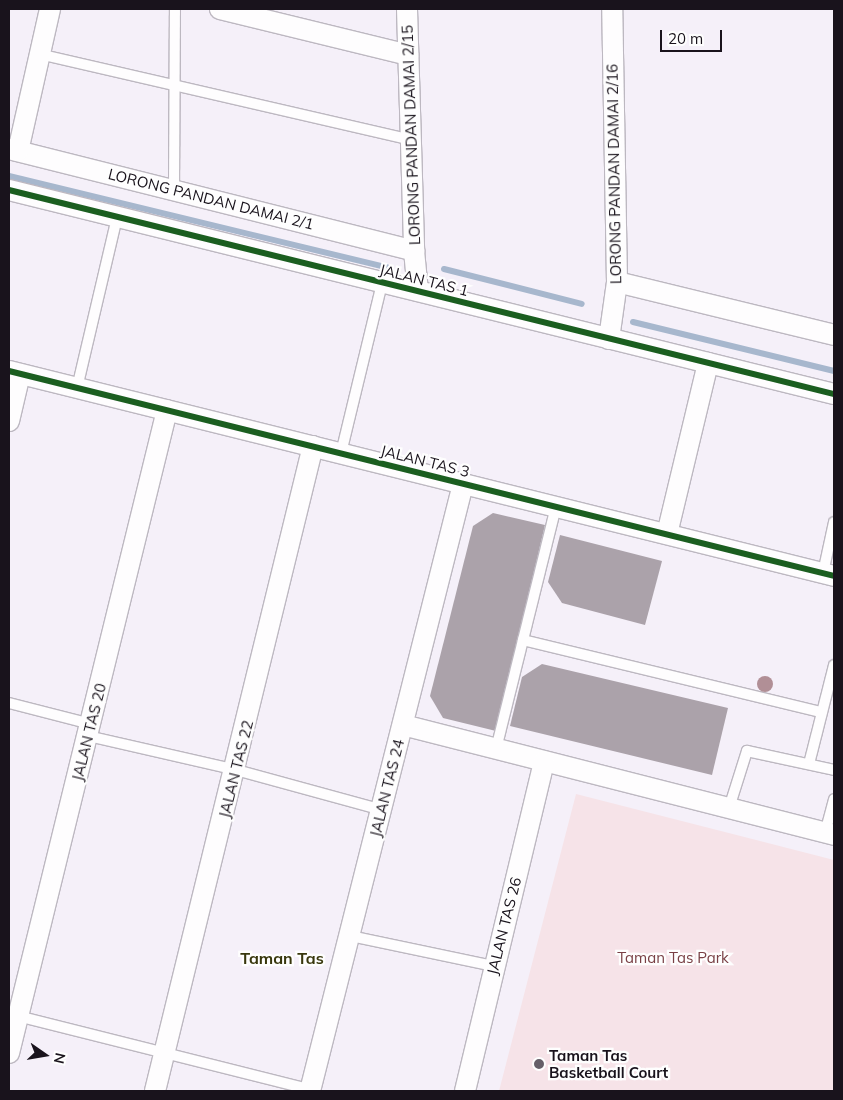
<!DOCTYPE html>
<html>
<head>
<meta charset="utf-8">
<style>
	body { margin:0 }
	#map { position:relative; width:843px; height:1100px; overflow:hidden; background:#f5f0f9; font-family:Mulish,sans-serif }
	div>[style] { position:absolute }
	[style*='--x'] { left:calc(var(--x)*1px); top:calc(var(--y)*1px); width:calc(var(--w)*1px); rotate:calc(var(--a)*1deg) }
	.green>* { inset:0; background:#f6e3e8 }
	.stream>* { height:6px; margin:-3px; padding:0 3px; transform-origin:3px; border-radius:3px; background:#a7b7cd }
	.building>* { inset:0; background:#aba2aa }
	.roads { filter:drop-shadow(1px 0 #bdb8c1) drop-shadow(-1px 0 #bdb8c1) drop-shadow(0 1px #bdb8c1) drop-shadow(0 -1px #bdb8c1) }
	.service>* { height:10px; margin:-5px; padding:0 5px; transform-origin:5px; border-radius:5px; background:#fefdfe }
	.minor>* { height:20px; margin:-10px; padding:0 10px; transform-origin:10px; border-radius:10px; background:#fefdfe }
	.cycleway>* { height:6px; margin:-3px; padding:0 3px; transform-origin:3px; border-radius:3px; background:#1b5e20 }
	.trees>* { width:16px; height:16px; margin:-8px; border-radius:50%; background:#b18f96 }
	.dots>* { width:14px; height:14px; translate:-50% -50%; box-sizing:border-box; border:2px solid #fefefe; border-radius:50% }
	span { translate:-50% -50%; white-space:nowrap; text-align:center; line-height:1.15; -webkit-text-stroke:4.5px #fefefe; paint-order:stroke }
	.street-label { font-size:15px; color:#19131c }
	.park-label { font-size:15px; color:#794045 }
	.poi-label { font-size:15px; color:#19131c; font-weight:700 }
	.left { translate:0 -50%; text-align:left }
	.neighbourhood-label { font-size:16px; color:#38370d; font-weight:700 }
	.frame { position:absolute; inset:0; border:10px solid #19131c; pointer-events:none }
	.north { position:absolute; left:20px; top:1030px; width:50px; height:50px; -webkit-text-stroke:4px #fefefe; paint-order:stroke; rotate:103deg; font-size:14px; font-weight:700; line-height:20px; text-align:center; color:#19131c }
	.north::after { content:''; display:block; margin:auto; width:18px; height:22px; background:#19131c; clip-path:polygon(50% 0,100% 100%,50% 72%,0 100%) }
	.scale { position:absolute; left:660px; top:30px; width:62px; height:22px; box-sizing:border-box; border:2px solid #19131c; border-top:0; padding-left:6px; font-size:15px; line-height:18px; white-space:nowrap; color:#19131c; -webkit-text-stroke:4px #fefefe; paint-order:stroke }
</style>
</head>
<body>
<div id="map">
	<div class="green">
		<div style="clip-path:polygon(576px 794px,834px 860px,834px 1091px,499px 1091px)"></div>
	</div>
	<div class="stream">
		<div style="--x:9;--y:176;--w:390;--a:13.6"></div>
		<div style="--x:444;--y:269;--w:142;--a:14.2"></div>
		<div style="--x:633;--y:322;--w:207;--a:13.7"></div>
	</div>
	<div class="building">
		<div style="clip-path:polygon(493px 513px,545px 525px,496px 731px,443px 718px,430px 696px,473px 526px)"></div>
		<div style="clip-path:polygon(560px 535px,662px 561px,645px 625px,562px 603px,548px 582px)"></div>
		<div style="clip-path:polygon(542px 664px,728px 708px,712px 775px,510px 726px,522px 677px)"></div>
	</div>
	<div class="roads">
		<div class="service">
			<div style="--x:39;--y:54;--w:382;--a:13"></div>
			<div style="--x:174;--y:189;--w:180;--a:-89.7"></div>
			<div style="--x:77;--y:388;--w:176;--a:-76.8"></div>
			<div style="--x:341;--y:453;--w:175;--a:-76.4"></div>
			<div style="--x:823;--y:573;--w:52;--a:-77.8"></div>
			<div style="--x:523;--y:640;--w:307;--a:13.6"></div>
			<div style="--x:9;--y:703;--w:85;--a:14.4"></div>
			<div style="--x:88;--y:736;--w:152;--a:12.9"></div>
			<div style="--x:236;--y:770;--w:151;--a:15.3"></div>
			<div style="--x:496;--y:749;--w:249;--a:-76.1"></div>
			<div style="--x:809;--y:764;--w:102;--a:-75.8"></div>
			<div style="--x:729;--y:808;--w:60;--a:-72.5"></div>
			<div style="--x:747;--y:751;--w:89;--a:12.3"></div>
			<div style="--x:825;--y:833;--w:35;--a:-75"></div>
			<div style="--x:350;--y:936;--w:147;--a:11.8"></div>
			<div style="--x:18;--y:1016;--w:304;--a:14.1"></div>
		</div>
		<div class="minor">
			<div style="--x:220;--y:9;--w:194;--a:13.7"></div>
			<div style="--x:407;--y:9;--w:242;--a:88.3"></div>
			<div style="--x:414;--y:251;--w:40;--a:84.3"></div>
			<div style="--x:9;--y:149;--w:418;--a:14.1"></div>
			<div style="--x:18;--y:151;--w:146;--a:-77.3"></div>
			<div style="--x:9;--y:190;--w:850;--a:13.89"></div>
			<div style="--x:617;--y:282;--w:223;--a:13.7"></div>
			<div style="--x:609;--y:339;--w:58;--a:-82"></div>
			<div style="--x:617;--y:282;--w:273;--a:-91"></div>
			<div style="--x:9;--y:371;--w:850;--a:13.95"></div>
			<div style="--x:9;--y:421;--w:48;--a:-76.8"></div>
			<div style="--x:667;--y:534;--w:176;--a:-76.5"></div>
			<div style="--x:403;--y:725;--w:445;--a:14.3"></div>
			<div style="--x:9;--y:1053;--w:662;--a:-76.19"></div>
			<div style="--x:155;--y:1091;--w:664;--a:-76.24"></div>
			<div style="--x:310;--y:1091;--w:626;--a:-75.85"></div>
			<div style="--x:465;--y:1091;--w:339;--a:-76.5"></div>
		</div>
	</div>
	<div class="cycleway">
		<div style="--x:9;--y:190;--w:850;--a:13.89"></div>
		<div style="--x:9;--y:371;--w:850;--a:13.95"></div>
	</div>
	<div class="trees">
		<div style="left:765px;top:684px"></div>
	</div>
	<div class="dots">
		<div style="left:539px;top:1064px;background:#666069"></div>
	</div>
	<div class="street-label">
		<span style="left:411px;top:135px;rotate:-92deg">LORONG PANDAN DAMAI 2/15</span>
		<span style="left:614px;top:174px;rotate:-91deg">LORONG PANDAN DAMAI 2/16</span>
		<span style="left:211px;top:199px;rotate:14deg">LORONG PANDAN DAMAI 2/1</span>
		<span style="left:424px;top:280px;rotate:14deg">JALAN TAS 1</span>
		<span style="left:425px;top:461px;rotate:14deg">JALAN TAS 3</span>
		<span style="left:89px;top:732px;rotate:-76deg">JALAN TAS 20</span>
		<span style="left:236px;top:769px;rotate:-76deg">JALAN TAS 22</span>
		<span style="left:387px;top:788px;rotate:-76deg">JALAN TAS 24</span>
		<span style="left:504px;top:926px;rotate:-76deg">JALAN TAS 26</span>
	</div>
	<div class="park-label">
		<span style="left:673px;top:958px">Taman Tas Park</span>
	</div>
	<div class="poi-label">
		<span class="left" style="left:549px;top:1064px">Taman Tas<br>Basketball Court</span>
	</div>
	<div class="neighbourhood-label">
		<span style="left:282px;top:958px">Taman Tas</span>
	</div>
	<div class="frame"></div>
	<div class="north">N</div>
	<div class="scale">20 m</div>
</div>
</body>
</html>
